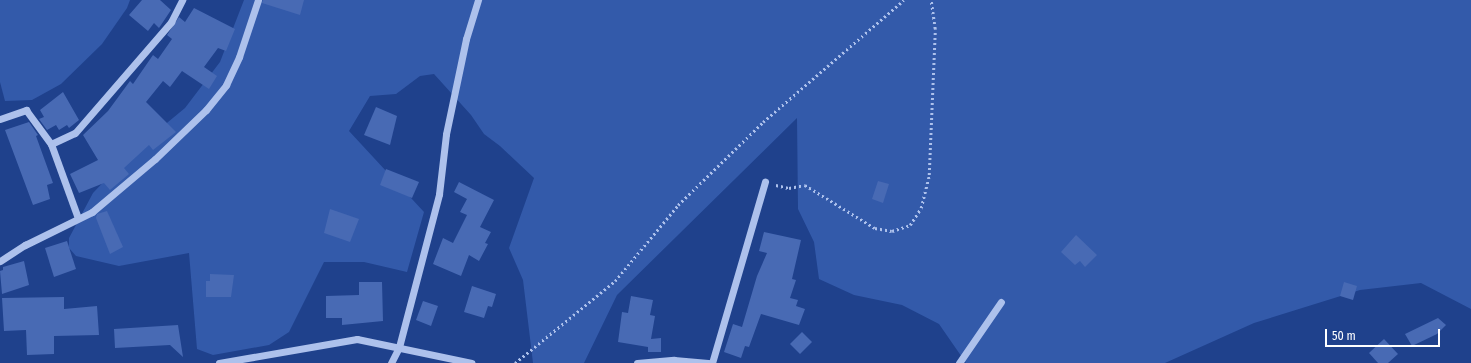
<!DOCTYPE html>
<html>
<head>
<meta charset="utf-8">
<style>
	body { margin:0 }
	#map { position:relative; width:1471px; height:363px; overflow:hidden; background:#1f418c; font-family:"Fira Sans Condensed",sans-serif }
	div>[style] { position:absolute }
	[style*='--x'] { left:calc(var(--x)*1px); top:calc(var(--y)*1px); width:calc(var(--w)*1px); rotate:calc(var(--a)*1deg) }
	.green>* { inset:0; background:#335aaa }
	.building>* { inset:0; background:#486ab4 }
	.path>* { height:2.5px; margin-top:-1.25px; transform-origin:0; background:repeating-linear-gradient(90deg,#adc1ec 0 2px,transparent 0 5px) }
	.minor>* { height:7px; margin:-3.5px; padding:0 3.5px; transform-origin:3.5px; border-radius:3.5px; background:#adc1ec }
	span { translate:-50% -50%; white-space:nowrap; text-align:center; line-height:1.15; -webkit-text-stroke:4px #1f418c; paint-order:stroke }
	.scale { position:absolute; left:1325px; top:329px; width:115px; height:18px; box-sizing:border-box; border:2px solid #fff; border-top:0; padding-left:5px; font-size:12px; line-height:14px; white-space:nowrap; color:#fff; -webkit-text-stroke:3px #1f418c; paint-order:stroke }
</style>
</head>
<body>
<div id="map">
	<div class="green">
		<div style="clip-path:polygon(0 0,130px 0,127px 8px,102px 44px,61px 84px,32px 100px,5px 101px,0 82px)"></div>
		<div style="clip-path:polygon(244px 0,1471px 0,1471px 309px,1421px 283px,1360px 290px,1254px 323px,1165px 363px,966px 363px,939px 324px,902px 305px,854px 295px,819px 279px,814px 242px,798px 209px,797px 118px,617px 295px,584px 363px,533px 363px,523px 280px,509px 248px,534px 178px,500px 146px,484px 134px,471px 115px,434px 74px,420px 76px,396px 94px,370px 96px,349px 131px,424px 212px,407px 272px,364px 262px,324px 262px,289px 332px,269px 345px,213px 355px,197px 349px,189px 253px,119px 266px,76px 256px,69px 248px,69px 238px,93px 193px,133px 151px,185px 108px,220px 62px)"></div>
	</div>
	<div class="building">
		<div style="clip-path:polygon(142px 0,160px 0,171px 10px,159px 28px,154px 23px,148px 31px,129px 15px)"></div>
		<div style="clip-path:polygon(263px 0,304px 0,300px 15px,262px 3px)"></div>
		<div style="clip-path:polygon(194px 8px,235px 29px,226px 51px,218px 48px,204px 67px,217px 76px,209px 89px,182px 71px,170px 87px,163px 81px,146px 102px,176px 132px,153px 150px,149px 145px,124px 168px,129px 174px,110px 190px,104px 183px,79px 193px,70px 174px,98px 160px,83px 135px,108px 111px,130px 81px,133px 84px,153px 55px,158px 59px,172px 39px,167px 35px,179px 17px,185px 22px)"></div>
		<div style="clip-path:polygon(63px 92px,79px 120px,69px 128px,67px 125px,59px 130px,56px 125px,47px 130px,39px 119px,44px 117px,40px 110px)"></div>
		<div style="clip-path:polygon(376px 107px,397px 116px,390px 145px,364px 135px)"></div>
		<div style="clip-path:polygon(29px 122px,38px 135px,36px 136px,53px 183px,47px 185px,50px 199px,33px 205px,5px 130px)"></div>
		<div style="clip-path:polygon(386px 169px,419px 182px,412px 198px,380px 185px)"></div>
		<div style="clip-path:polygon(878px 181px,889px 184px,883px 203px,872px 199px)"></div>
		<div style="clip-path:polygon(459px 182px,494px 200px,480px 227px,491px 232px,485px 243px,488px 244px,479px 261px,469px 255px,461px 276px,433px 264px,443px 238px,453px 243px,467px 215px,460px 212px,467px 199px,454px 192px)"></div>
		<div style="clip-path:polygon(330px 209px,359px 219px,350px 242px,324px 233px)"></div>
		<div style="clip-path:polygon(107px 211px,123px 247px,110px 254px,96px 218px,97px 214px)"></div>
		<div style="clip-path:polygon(764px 232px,801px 240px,792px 279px,796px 280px,790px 298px,798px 300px,796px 306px,805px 309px,799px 325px,761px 314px,749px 347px,745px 346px,741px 358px,724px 352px,733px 324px,742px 327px,757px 276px,767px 253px,759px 251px)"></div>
		<div style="clip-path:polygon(1076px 235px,1097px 255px,1085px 267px,1080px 261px,1075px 265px,1061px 252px)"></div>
		<div style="clip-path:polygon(67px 241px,76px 269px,54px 277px,45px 248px)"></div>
		<div style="clip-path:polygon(24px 261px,29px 285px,2px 294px,0 271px,3px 270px,3px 267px)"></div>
		<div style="clip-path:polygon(210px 274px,234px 275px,231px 297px,206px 297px,206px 281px,210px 281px)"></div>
		<div style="clip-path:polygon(359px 282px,382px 282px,383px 321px,342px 325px,342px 318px,326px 318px,326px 296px,359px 295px)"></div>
		<div style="clip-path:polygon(1344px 282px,1357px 286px,1353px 300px,1340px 296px)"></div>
		<div style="clip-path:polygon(472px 286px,496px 294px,492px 307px,488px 306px,484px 318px,464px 312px)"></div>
		<div style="clip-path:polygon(631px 296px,653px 300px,650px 315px,655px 316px,651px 339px,661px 338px,661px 352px,648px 352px,648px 347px,618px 342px,622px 312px,628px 313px)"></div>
		<div style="clip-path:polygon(64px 297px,64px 309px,97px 306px,99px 335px,54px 336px,54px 354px,27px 355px,26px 330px,4px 331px,2px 298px)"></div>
		<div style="clip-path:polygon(423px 301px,438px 306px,431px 326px,416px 320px)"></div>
		<div style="clip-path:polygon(1438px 318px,1446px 325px,1437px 334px,1412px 346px,1405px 334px)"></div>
		<div style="clip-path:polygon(178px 325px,183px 357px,170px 345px,115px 348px,114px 329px)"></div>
		<div style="clip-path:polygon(802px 332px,812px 342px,800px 354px,790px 344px)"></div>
		<div style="clip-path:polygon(1384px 339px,1398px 354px,1388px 363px,1378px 363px,1369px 353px)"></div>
	</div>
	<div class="path">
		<div style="--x:776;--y:185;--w:13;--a:13"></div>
		<div style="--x:789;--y:188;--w:16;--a:-11"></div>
		<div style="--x:805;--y:185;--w:82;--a:31.6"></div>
		<div style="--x:875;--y:228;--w:17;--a:10"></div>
		<div style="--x:892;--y:231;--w:19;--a:-18"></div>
		<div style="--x:910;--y:225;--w:20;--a:-57"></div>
		<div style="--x:921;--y:208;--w:34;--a:-76"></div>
		<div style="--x:929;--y:175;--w:146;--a:-87.6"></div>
		<div style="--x:935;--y:29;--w:29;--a:-98"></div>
		<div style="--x:515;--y:363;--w:129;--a:-39.4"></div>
		<div style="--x:615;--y:281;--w:99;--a:-50.3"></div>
		<div style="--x:678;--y:205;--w:119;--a:-44.3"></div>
		<div style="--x:763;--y:122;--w:186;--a:-40.9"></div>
	</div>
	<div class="minor">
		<div style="--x:0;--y:119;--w:28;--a:-19"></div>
		<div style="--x:26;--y:110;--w:42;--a:53.7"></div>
		<div style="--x:51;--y:144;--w:26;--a:-25"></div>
		<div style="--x:75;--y:133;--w:147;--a:-49.1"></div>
		<div style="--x:171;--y:22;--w:25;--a:-63"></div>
		<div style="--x:51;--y:144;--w:79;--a:70"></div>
		<div style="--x:0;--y:261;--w:30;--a:-33"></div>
		<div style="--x:25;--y:245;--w:75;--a:-26.2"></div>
		<div style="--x:92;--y:212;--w:82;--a:-40.1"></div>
		<div style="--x:155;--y:159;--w:71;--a:-43.9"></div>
		<div style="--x:206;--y:110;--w:32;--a:-51"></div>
		<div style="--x:226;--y:85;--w:31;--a:-65"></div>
		<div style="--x:239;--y:57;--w:60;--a:-71.6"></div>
		<div style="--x:219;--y:363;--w:140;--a:-9.9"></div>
		<div style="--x:357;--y:339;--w:117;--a:11.8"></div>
		<div style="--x:391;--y:363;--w:18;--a:-63"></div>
		<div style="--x:399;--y:347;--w:158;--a:-75.3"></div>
		<div style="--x:439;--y:194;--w:60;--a:-83.3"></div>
		<div style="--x:446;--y:134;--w:97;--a:-78.1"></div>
		<div style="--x:466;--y:39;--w:41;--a:-72.9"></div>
		<div style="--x:637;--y:363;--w:37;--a:-5"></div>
		<div style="--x:674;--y:360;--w:37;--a:5"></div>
		<div style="--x:712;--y:363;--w:189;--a:-73.7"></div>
		<div style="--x:959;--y:363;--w:74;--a:-55.5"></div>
	</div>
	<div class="scale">50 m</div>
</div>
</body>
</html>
